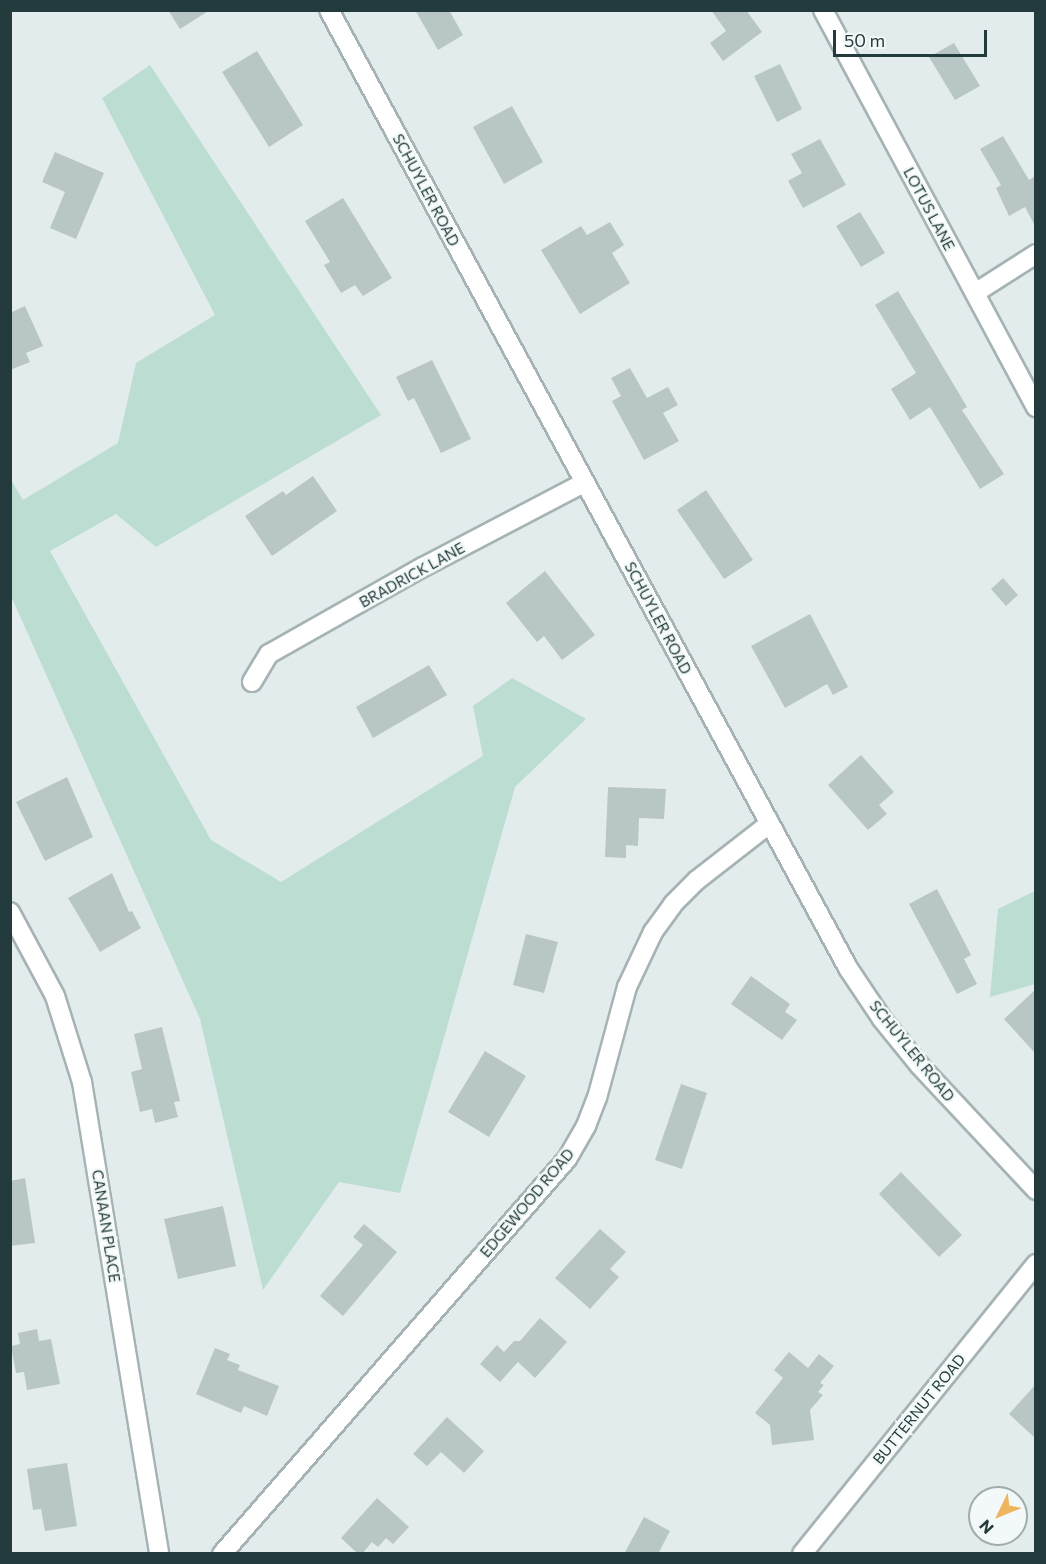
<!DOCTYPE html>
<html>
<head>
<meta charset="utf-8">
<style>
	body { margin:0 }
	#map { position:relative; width:1046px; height:1564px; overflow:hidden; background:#e3ecec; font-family:Commissioner,sans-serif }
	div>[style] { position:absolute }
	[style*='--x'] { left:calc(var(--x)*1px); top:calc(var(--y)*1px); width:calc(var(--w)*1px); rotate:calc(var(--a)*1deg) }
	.green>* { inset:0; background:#bcddd1 }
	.building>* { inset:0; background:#b8c7c6 }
	.roads { filter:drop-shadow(2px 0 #a6b3b4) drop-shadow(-2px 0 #a6b3b4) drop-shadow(0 2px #a6b3b4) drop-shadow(0 -2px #a6b3b4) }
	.minor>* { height:18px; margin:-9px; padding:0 9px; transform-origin:9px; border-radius:9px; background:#fff }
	span { translate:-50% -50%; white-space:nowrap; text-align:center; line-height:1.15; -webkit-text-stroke:5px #f3f9f8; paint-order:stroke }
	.street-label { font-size:15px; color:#233b3d }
	.frame { position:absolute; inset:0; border:12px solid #233b3d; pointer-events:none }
	.north { position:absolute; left:968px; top:1486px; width:60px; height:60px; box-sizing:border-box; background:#f3f9f8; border:2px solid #a0adad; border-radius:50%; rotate:227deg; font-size:16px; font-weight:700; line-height:24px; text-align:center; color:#233b3d }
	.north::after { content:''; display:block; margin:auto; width:21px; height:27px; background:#efb55e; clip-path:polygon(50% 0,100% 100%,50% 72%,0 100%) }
	.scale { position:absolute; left:833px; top:30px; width:154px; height:27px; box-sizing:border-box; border:3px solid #233b3d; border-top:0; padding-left:8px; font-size:18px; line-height:21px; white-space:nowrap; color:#233b3d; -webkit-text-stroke:4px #f3f9f8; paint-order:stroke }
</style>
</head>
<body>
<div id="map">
	<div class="green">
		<div style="clip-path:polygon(150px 65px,381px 415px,156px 547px,116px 514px,50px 551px,211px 840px,281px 882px,483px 756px,473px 706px,512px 678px,586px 719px,515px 787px,400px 1193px,339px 1182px,263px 1290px,200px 1019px,11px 596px,11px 480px,23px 500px,118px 443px,136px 363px,215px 315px,102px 98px)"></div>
		<div style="clip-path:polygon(1035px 891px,1035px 984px,990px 997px,998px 909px)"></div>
	</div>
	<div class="building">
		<div style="clip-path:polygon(168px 10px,210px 10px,180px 29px)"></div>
		<div style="clip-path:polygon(415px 10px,449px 10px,463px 35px,438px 50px)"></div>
		<div style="clip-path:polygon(711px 10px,746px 10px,762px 32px,723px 61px,710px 43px,726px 31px)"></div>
		<div style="clip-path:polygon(954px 43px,980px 86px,955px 100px,929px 57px)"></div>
		<div style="clip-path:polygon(257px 51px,303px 125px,269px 147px,222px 72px)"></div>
		<div style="clip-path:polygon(780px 64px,802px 109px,777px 122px,754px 76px)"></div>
		<div style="clip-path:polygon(512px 106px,543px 162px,504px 184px,473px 127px)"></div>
		<div style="clip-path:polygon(1003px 136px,1029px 180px,1035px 176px,1035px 226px,1025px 207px,1009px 216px,996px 188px,1001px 185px,980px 149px)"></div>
		<div style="clip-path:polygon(820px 139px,846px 185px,803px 208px,788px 181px,802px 173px,791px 154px)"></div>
		<div style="clip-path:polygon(55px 152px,104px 173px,76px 239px,50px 228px,65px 192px,42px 182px)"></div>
		<div style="clip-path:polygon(343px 198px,392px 278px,363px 296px,355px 285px,341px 293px,324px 265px,330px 262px,305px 221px)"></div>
		<div style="clip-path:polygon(860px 212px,885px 253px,861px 267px,836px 226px)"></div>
		<div style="clip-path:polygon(610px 222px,624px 245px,612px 253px,630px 283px,580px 314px,541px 250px,581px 226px,587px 235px)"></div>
		<div style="clip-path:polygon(898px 291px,967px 407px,962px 410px,1004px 474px,980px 489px,930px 407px,910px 420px,891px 389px,916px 373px,875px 305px)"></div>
		<div style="clip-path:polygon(25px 306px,43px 346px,26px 353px,30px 362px,10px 370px,10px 313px)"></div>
		<div style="clip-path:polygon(432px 360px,471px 439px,441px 453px,414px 398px,408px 401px,396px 377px)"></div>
		<div style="clip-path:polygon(630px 368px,647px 398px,668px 387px,678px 405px,663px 413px,679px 441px,644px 460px,612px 401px,621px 396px,611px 378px)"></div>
		<div style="clip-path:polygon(313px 476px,337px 511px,272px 556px,245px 516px,283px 491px,286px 495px)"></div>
		<div style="clip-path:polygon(706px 490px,753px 560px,724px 579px,677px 510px)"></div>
		<div style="clip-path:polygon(545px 571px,595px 635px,562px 660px,544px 636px,537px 642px,506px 603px)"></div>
		<div style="clip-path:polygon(1003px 578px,1018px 595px,1006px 606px,991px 589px)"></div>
		<div style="clip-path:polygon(810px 614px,848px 687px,833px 695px,827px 684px,785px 708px,751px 646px)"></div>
		<div style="clip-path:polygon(429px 665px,447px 695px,373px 738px,356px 707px)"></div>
		<div style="clip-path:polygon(861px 755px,894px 792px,879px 805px,887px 814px,868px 830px,828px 785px)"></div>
		<div style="clip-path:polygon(67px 777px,93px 837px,45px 861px,16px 802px)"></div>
		<div style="clip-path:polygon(608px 787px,666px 789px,664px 819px,639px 818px,638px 846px,626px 845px,626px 858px,605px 857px)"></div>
		<div style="clip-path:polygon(112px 873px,129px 912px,132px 911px,141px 928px,100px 952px,68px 898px)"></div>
		<div style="clip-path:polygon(937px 889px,971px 955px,964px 959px,977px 984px,957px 994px,909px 904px)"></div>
		<div style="clip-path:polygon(526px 934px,558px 942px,544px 993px,513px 985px)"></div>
		<div style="clip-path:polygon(751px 976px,790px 1004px,785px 1012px,797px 1020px,782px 1040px,731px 1004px)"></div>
		<div style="clip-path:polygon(1035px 990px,1035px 1053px,1004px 1019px)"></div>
		<div style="clip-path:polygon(162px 1027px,180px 1101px,174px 1102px,178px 1117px,155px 1123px,152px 1109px,140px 1112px,131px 1072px,142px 1069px,134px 1034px)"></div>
		<div style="clip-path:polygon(485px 1051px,526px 1076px,489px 1137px,448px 1112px)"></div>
		<div style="clip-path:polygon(681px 1084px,707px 1093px,682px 1169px,655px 1160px)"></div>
		<div style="clip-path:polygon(901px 1172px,962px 1235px,939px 1257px,879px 1194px)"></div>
		<div style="clip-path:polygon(25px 1178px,35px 1243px,10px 1246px,10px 1181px)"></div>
		<div style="clip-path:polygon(223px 1206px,236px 1266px,178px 1279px,164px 1219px)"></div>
		<div style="clip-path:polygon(364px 1224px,397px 1252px,343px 1316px,320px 1296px,363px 1245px,353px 1237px)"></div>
		<div style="clip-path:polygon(600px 1229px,626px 1252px,610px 1269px,619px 1277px,590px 1309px,555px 1278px)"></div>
		<div style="clip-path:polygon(540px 1318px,567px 1342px,535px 1378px,518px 1362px,500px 1382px,480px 1364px,497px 1345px,504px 1352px,514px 1341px,520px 1341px)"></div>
		<div style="clip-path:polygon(37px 1329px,39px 1341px,51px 1339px,60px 1384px,27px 1390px,24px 1372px,16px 1373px,11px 1346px,20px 1344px,18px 1333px)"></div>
		<div style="clip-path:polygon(215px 1348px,230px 1354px,227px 1360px,240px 1365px,238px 1370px,279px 1386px,267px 1416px,244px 1406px,241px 1413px,196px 1394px)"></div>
		<div style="clip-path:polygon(789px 1352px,808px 1368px,819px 1354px,834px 1366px,820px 1383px,824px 1385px,818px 1392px,823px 1395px,810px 1410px,814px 1440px,772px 1445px,770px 1425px,755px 1413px,783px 1378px,774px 1370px)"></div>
		<div style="clip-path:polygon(1035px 1385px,1035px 1438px,1009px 1414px)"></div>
		<div style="clip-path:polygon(447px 1417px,484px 1451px,464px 1473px,441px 1452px,427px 1466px,413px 1454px)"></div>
		<div style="clip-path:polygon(67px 1463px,77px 1526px,45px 1531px,41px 1509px,33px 1510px,27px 1469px)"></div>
		<div style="clip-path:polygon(377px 1498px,409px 1527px,393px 1544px,386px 1538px,378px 1547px,372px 1542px,362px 1554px,358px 1554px,341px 1538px)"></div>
		<div style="clip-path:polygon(644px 1517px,670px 1531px,658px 1554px,624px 1554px)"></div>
	</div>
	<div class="roads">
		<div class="minor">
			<div style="--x:329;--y:10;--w:1090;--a:61.55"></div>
			<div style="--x:848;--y:968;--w:61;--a:56.3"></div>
			<div style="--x:882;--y:1019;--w:60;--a:51"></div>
			<div style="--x:920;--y:1066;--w:170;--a:46.9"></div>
			<div style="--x:823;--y:10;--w:451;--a:61.8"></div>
			<div style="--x:975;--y:293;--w:72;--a:-32.6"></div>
			<div style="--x:252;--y:682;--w:33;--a:-59"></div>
			<div style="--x:269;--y:654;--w:177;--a:-29.5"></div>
			<div style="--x:423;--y:567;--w:182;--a:-27.6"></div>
			<div style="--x:10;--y:912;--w:95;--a:61.8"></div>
			<div style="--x:55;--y:996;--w:90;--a:72.6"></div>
			<div style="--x:82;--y:1082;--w:478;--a:80.7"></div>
			<div style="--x:222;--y:1554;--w:524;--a:-48.87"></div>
			<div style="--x:567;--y:1159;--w:38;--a:-60"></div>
			<div style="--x:586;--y:1126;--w:30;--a:-69"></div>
			<div style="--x:597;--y:1098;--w:115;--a:-74.9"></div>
			<div style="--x:627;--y:987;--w:61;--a:-64.7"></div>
			<div style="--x:653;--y:932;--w:34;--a:-54"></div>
			<div style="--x:673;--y:904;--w:34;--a:-45"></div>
			<div style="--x:697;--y:880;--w:91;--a:-37.9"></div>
			<div style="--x:802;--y:1554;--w:373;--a:-51.1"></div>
		</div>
	</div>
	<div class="street-label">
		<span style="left:426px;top:190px;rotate:62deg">SCHUYLER ROAD</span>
		<span style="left:929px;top:209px;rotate:62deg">LOTUS LANE</span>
		<span style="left:412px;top:575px;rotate:-29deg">BRADRICK LANE</span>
		<span style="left:658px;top:618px;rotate:62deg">SCHUYLER ROAD</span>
		<span style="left:912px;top:1051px;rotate:51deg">SCHUYLER ROAD</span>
		<span style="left:527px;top:1203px;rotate:-50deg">EDGEWOOD ROAD</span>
		<span style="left:106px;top:1226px;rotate:81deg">CANAAN PLACE</span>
		<span style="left:919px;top:1409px;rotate:-51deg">BUTTERNUT ROAD</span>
	</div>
	<div class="frame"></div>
	<div class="north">N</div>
	<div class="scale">50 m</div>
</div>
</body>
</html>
